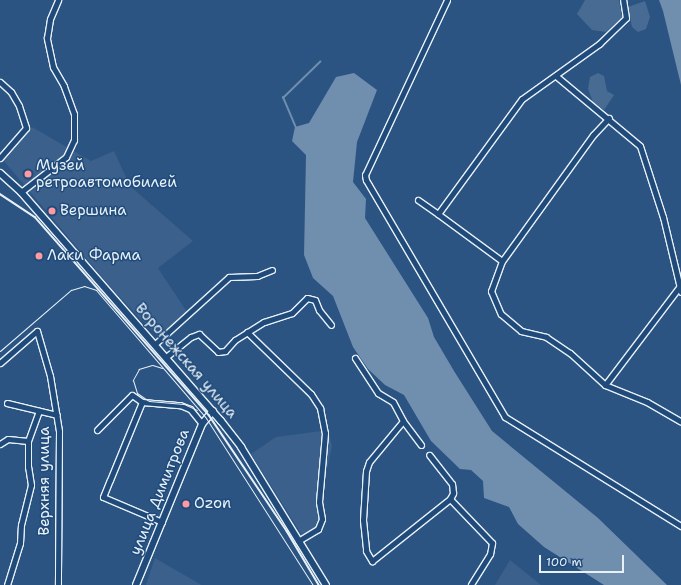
<!DOCTYPE html>
<html>
<head>
<meta charset="utf-8">
<style>
	body { margin:0 }
	#map { position:relative; width:681px; height:585px; overflow:hidden; background:#2b5482; font-family:"Shantell Sans",sans-serif }
	div>[style] { position:absolute }
	[style*='--x'] { left:calc(var(--x)*1px); top:calc(var(--y)*1px); width:calc(var(--w)*1px); rotate:calc(var(--a)*1deg) }
	.built>* { inset:0; background:#3a608b }
	.green>* { inset:0; background:#476b93 }
	.water>* { inset:0; background:#708ead }
	.stream>* { height:1.5px; margin:-0.75px; padding:0 0.75px; transform-origin:0.75px; border-radius:0.75px; background:#708ead }
	.roads { filter:drop-shadow(1px 0 #e8f1f8) drop-shadow(-1px 0 #e8f1f8) drop-shadow(0 1px #e8f1f8) drop-shadow(0 -1px #e8f1f8) }
	.minor>* { height:5px; margin:-2.5px; padding:0 2.5px; transform-origin:2.5px; border-radius:2.5px; background:#1f4a7a }
	.tertiary>* { height:6px; margin:-3px; padding:0 3px; transform-origin:3px; border-radius:3px; background:#1f4a7a }
	.tram>* { height:1px; margin:-0.5px; padding:0 0.5px; transform-origin:0.5px; border-radius:0.5px; background:#e8f1f8 }
	.rail>* { height:1.5px; margin:-0.75px; padding:0 0.75px; transform-origin:0.75px; border-radius:0.75px; background:#e8f1f8 }
	.dots>* { width:11px; height:11px; translate:-50% -50%; box-sizing:border-box; border:2px solid #1f4a7a; border-radius:50% }
	span { translate:-50% -50%; white-space:nowrap; text-align:center; line-height:1.15; -webkit-text-stroke:3px #1f4a7a; paint-order:stroke }
	.poi-label { font-size:15px; color:#e8f1f8 }
	.left { translate:0 -50%; text-align:left }
	.street-label { font-size:15px; color:#e8f1f8 }
	.scale { position:absolute; left:539px; top:555px; width:85px; height:18px; box-sizing:border-box; border:2px solid #e8f1f8; border-top:0; padding-left:5px; font-size:12px; line-height:14px; white-space:nowrap; color:#e8f1f8; -webkit-text-stroke:3px #1f4a7a; paint-order:stroke }
</style>
</head>
<body>
<div id="map">
	<div class="built">
		<div style="clip-path:polygon(32px 127px,91px 161px,114px 151px,130px 186px,193px 241px,158px 268px,187px 312px,158px 337px,113px 290px,3px 160px)"></div>
		<div style="clip-path:polygon(328px 430px,332px 446px,323px 488px,325px 518px,323px 529px,305px 540px,251px 454px,276px 437px)"></div>
		<div style="clip-path:polygon(155px 558px,200px 584px,201px 585px,146px 585px)"></div>
		<div style="clip-path:polygon(510px 560px,541px 585px,495px 585px)"></div>
	</div>
	<div class="green">
		<div style="clip-path:polygon(585px 0,619px 0,622px 17px,606px 32px,592px 30px,577px 14px)"></div>
		<div style="clip-path:polygon(645px 1px,650px 17px,646px 29px,638px 32px,632px 27px,628px 7px)"></div>
		<div style="clip-path:polygon(598px 73px,604px 76px,607px 91px,614px 95px,604px 110px,593px 102px,588px 89px,590px 77px)"></div>
	</div>
	<div class="water">
		<div style="clip-path:polygon(659px 0,681px 0,681px 85px,663px 11px)"></div>
		<div style="clip-path:polygon(354px 73px,377px 90px,357px 142px,353px 182px,366px 199px,365px 218px,428px 318px,434px 337px,454px 371px,492px 431px,598px 518px,667px 585px,604px 585px,544px 547px,518px 524px,509px 507px,484px 498px,483px 481px,471px 470px,460px 469px,431px 441px,404px 395px,385px 385px,368px 369px,353px 347px,333px 296px,313px 278px,304px 255px,306px 155px,292px 141px,295px 127px,309px 123px,336px 77px)"></div>
	</div>
	<div class="stream">
		<div style="--x:296;--y:128;--w:33;--a:-113"></div>
		<div style="--x:283;--y:98;--w:52;--a:-44.2"></div>
	</div>
	<div class="roads">
		<div class="minor">
			<div style="--x:447;--y:0;--w:193;--a:115.1"></div>
			<div style="--x:365;--y:175;--w:5;--a:79"></div>
			<div style="--x:366;--y:180;--w:275;--a:59.6"></div>
			<div style="--x:505;--y:417;--w:207;--a:31.8"></div>
			<div style="--x:556;--y:76;--w:109;--a:39.8"></div>
			<div style="--x:640;--y:146;--w:75;--a:72.1"></div>
			<div style="--x:663;--y:217;--w:77;--a:76.5"></div>
			<div style="--x:0;--y:82;--w:15;--a:42"></div>
			<div style="--x:11;--y:92;--w:16;--a:60"></div>
			<div style="--x:19;--y:106;--w:23;--a:72"></div>
			<div style="--x:26;--y:128;--w:40;--a:131"></div>
			<div style="--x:609;--y:118;--w:23;--a:133"></div>
			<div style="--x:593;--y:135;--w:155;--a:125.8"></div>
			<div style="--x:502;--y:261;--w:32;--a:110"></div>
			<div style="--x:491;--y:291;--w:25;--a:67"></div>
			<div style="--x:501;--y:314;--w:26;--a:40"></div>
			<div style="--x:521;--y:331;--w:26;--a:13"></div>
			<div style="--x:546;--y:337;--w:29;--a:34"></div>
			<div style="--x:570;--y:353;--w:47;--a:42.4"></div>
			<div style="--x:605;--y:385;--w:45;--a:22"></div>
			<div style="--x:647;--y:402;--w:39;--a:30"></div>
			<div style="--x:21;--y:192;--w:57;--a:-37.9"></div>
			<div style="--x:66;--y:157;--w:19;--a:-65"></div>
			<div style="--x:74;--y:140;--w:26;--a:-90"></div>
			<div style="--x:74;--y:114;--w:30;--a:-110"></div>
			<div style="--x:64;--y:86;--w:22;--a:-120"></div>
			<div style="--x:53;--y:67;--w:30;--a:-102"></div>
			<div style="--x:47;--y:38;--w:19;--a:-81"></div>
			<div style="--x:50;--y:19;--w:21;--a:-67"></div>
			<div style="--x:418;--y:200;--w:24;--a:35"></div>
			<div style="--x:502;--y:261;--w:79;--a:-143.7"></div>
			<div style="--x:438;--y:214;--w:142;--a:-53.9"></div>
			<div style="--x:522;--y:99;--w:95;--a:-35.5"></div>
			<div style="--x:599;--y:44;--w:37;--a:-44"></div>
			<div style="--x:626;--y:18;--w:18;--a:-99"></div>
			<div style="--x:247;--y:332;--w:89;--a:44.1"></div>
			<div style="--x:311;--y:394;--w:17;--a:57"></div>
			<div style="--x:320;--y:408;--w:25;--a:79"></div>
			<div style="--x:325;--y:433;--w:69;--a:95"></div>
			<div style="--x:319;--y:502;--w:17;--a:80"></div>
			<div style="--x:322;--y:519;--w:11;--a:112"></div>
			<div style="--x:318;--y:529;--w:23;--a:149"></div>
			<div style="--x:155;--y:344;--w:100;--a:-42.2"></div>
			<div style="--x:229;--y:277;--w:28;--a:-2"></div>
			<div style="--x:257;--y:276;--w:16;--a:-22"></div>
			<div style="--x:166;--y:357;--w:32;--a:-39"></div>
			<div style="--x:191;--y:337;--w:9;--a:-21"></div>
			<div style="--x:199;--y:334;--w:26;--a:43"></div>
			<div style="--x:218;--y:352;--w:7;--a:-8"></div>
			<div style="--x:225;--y:351;--w:15;--a:-48"></div>
			<div style="--x:235;--y:340;--w:34;--a:-32"></div>
			<div style="--x:264;--y:322;--w:29;--a:-18"></div>
			<div style="--x:292;--y:313;--w:21;--a:-45"></div>
			<div style="--x:307;--y:298;--w:8;--a:14"></div>
			<div style="--x:315;--y:300;--w:11;--a:68"></div>
			<div style="--x:319;--y:310;--w:19;--a:51"></div>
			<div style="--x:355;--y:358;--w:42;--a:56.7"></div>
			<div style="--x:378;--y:393;--w:17;--a:31"></div>
			<div style="--x:393;--y:402;--w:21;--a:62"></div>
			<div style="--x:403;--y:421;--w:30;--a:53"></div>
			<div style="--x:0;--y:363;--w:49;--a:-40.9"></div>
			<div style="--x:37;--y:331;--w:47;--a:73.9"></div>
			<div style="--x:50;--y:376;--w:56;--a:80.7"></div>
			<div style="--x:59;--y:431;--w:154;--a:90.4"></div>
			<div style="--x:605;--y:385;--w:123;--a:-52.9"></div>
			<div style="--x:7;--y:403;--w:51;--a:13.5"></div>
			<div style="--x:403;--y:421;--w:53;--a:129.7"></div>
			<div style="--x:369;--y:462;--w:9;--a:108"></div>
			<div style="--x:366;--y:471;--w:49;--a:93.5"></div>
			<div style="--x:363;--y:520;--w:31;--a:84"></div>
			<div style="--x:366;--y:551;--w:12;--a:59"></div>
			<div style="--x:372;--y:561;--w:100;--a:-38.5"></div>
			<div style="--x:450;--y:499;--w:7;--a:-63"></div>
			<div style="--x:453;--y:493;--w:9;--a:-96"></div>
			<div style="--x:452;--y:484;--w:37;--a:-128"></div>
			<div style="--x:97;--y:430;--w:49;--a:-45"></div>
			<div style="--x:132;--y:395;--w:12;--a:35"></div>
			<div style="--x:0;--y:444;--w:9;--a:-32"></div>
			<div style="--x:8;--y:439;--w:20;--a:6"></div>
			<div style="--x:450;--y:499;--w:61;--a:46.3"></div>
			<div style="--x:492;--y:543;--w:11;--a:100"></div>
			<div style="--x:490;--y:554;--w:36;--a:122"></div>
			<div style="--x:162;--y:522;--w:64;--a:-157"></div>
			<div style="--x:103;--y:497;--w:18;--a:-68"></div>
			<div style="--x:110;--y:480;--w:84;--a:-67.7"></div>
			<div style="--x:142;--y:402;--w:38;--a:5"></div>
			<div style="--x:180;--y:405;--w:11;--a:22"></div>
			<div style="--x:190;--y:409;--w:19;--a:51"></div>
			<div style="--x:7;--y:585;--w:44;--a:-72.8"></div>
			<div style="--x:20;--y:543;--w:18;--a:-87"></div>
			<div style="--x:21;--y:525;--w:41;--a:-76"></div>
			<div style="--x:31;--y:485;--w:18;--a:-99"></div>
			<div style="--x:28;--y:467;--w:26;--a:-90"></div>
			<div style="--x:28;--y:441;--w:32;--a:-70"></div>
		</div>
		<div class="tertiary">
			<div style="--x:0;--y:173;--w:28;--a:42"></div>
			<div style="--x:21;--y:192;--w:304;--a:48.9"></div>
			<div style="--x:221;--y:421;--w:33;--a:52"></div>
			<div style="--x:241;--y:447;--w:162;--a:58.4"></div>
			<div style="--x:136;--y:585;--w:174;--a:-67.7"></div>
			<div style="--x:202;--y:424;--w:17;--a:-50"></div>
		</div>
	</div>
	<div class="tram">
		<div style="--x:0;--y:351;--w:94;--a:-40.7"></div>
		<div style="--x:71;--y:290;--w:14;--a:-17"></div>
		<div style="--x:84;--y:286;--w:13;--a:18"></div>
		<div style="--x:96;--y:290;--w:169;--a:49.3"></div>
		<div style="--x:206;--y:418;--w:198;--a:57.4"></div>
		<div style="--x:162;--y:368;--w:10;--a:-163"></div>
		<div style="--x:152;--y:365;--w:14;--a:163"></div>
		<div style="--x:139;--y:369;--w:13;--a:119"></div>
		<div style="--x:133;--y:380;--w:14;--a:73"></div>
		<div style="--x:137;--y:393;--w:14;--a:34"></div>
		<div style="--x:149;--y:401;--w:35;--a:5"></div>
		<div style="--x:184;--y:404;--w:14;--a:25"></div>
	</div>
	<div class="rail">
		<div style="--x:0;--y:194;--w:42;--a:33.3"></div>
		<div style="--x:35;--y:217;--w:264;--a:48.7"></div>
		<div style="--x:209;--y:415;--w:140;--a:56.1"></div>
		<div style="--x:287;--y:531;--w:63;--a:59.3"></div>
	</div>
	<div class="dots">
		<div style="left:28px;top:174px;background:#ff9aa2"></div>
		<div style="left:52px;top:211px;background:#ff9aa2"></div>
		<div style="left:39px;top:256px;background:#ff9aa2"></div>
		<div style="left:186px;top:504px;background:#ff9aa2"></div>
	</div>
	<div class="poi-label">
		<span class="left" style="left:36px;top:174px">Музей<br>ретроавтомобилей</span>
		<span class="left" style="left:60px;top:211px">Вершина</span>
		<span class="left" style="left:47px;top:256px">Лаки Фарма</span>
		<span class="left" style="left:194px;top:504px">Ozon</span>
	</div>
	<div class="street-label">
		<span style="left:186px;top:361px;rotate:49deg">Воронежская улица</span>
		<span style="left:45px;top:481px;rotate:-90deg">Верхняя улица</span>
		<span style="left:160px;top:492px;rotate:-68deg">улица Димитрова</span>
	</div>
	<div class="scale">100 m</div>
</div>
</body>
</html>
